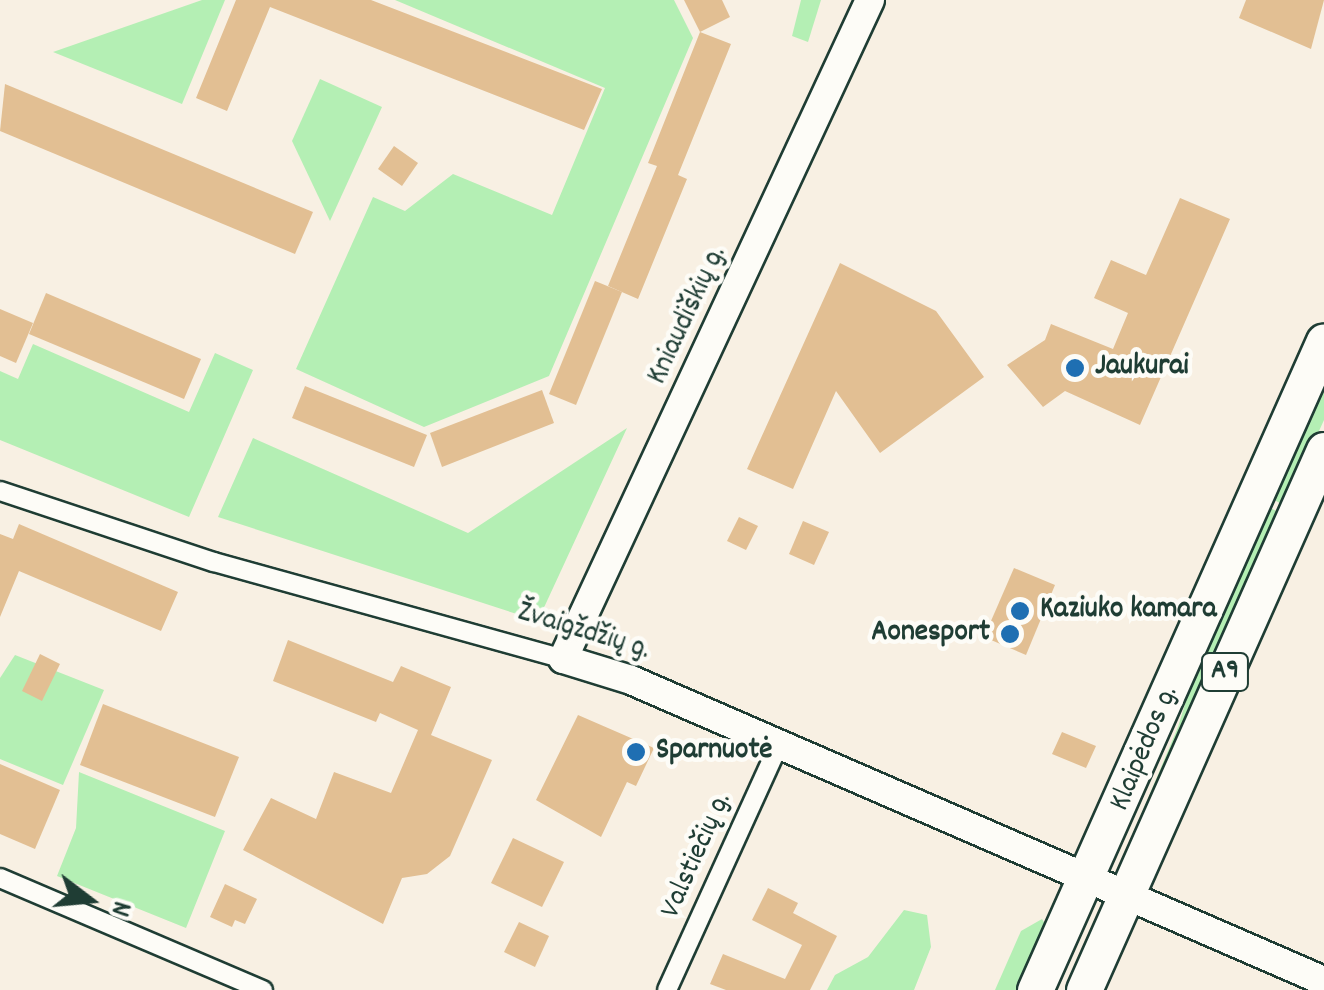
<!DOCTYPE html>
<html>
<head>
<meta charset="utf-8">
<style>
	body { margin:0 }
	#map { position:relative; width:1324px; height:990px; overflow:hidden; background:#f8f0e3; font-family:Dekko,sans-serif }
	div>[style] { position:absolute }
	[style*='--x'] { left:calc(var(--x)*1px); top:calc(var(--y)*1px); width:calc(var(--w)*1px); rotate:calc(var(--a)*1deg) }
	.green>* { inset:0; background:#b4efb4 }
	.building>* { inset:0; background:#e2bf93 }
	.roads { filter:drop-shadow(2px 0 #1f3d34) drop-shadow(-2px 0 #1f3d34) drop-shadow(0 2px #1f3d34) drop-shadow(0 -2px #1f3d34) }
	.street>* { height:18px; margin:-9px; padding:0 9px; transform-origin:9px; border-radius:9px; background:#fdfcf7 }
	.secondary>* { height:28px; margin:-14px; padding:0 14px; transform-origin:14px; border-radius:14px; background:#fdfcf7 }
	.highway>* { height:35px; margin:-17.5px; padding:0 17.5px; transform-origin:17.5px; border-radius:17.5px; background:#fdfcf7 }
	.dots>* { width:28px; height:28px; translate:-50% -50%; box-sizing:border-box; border:5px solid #fdfcf7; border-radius:50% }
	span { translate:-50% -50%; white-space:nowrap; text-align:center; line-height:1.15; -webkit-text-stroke:9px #fdfcf7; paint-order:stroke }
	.shield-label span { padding:2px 8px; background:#fdfcf7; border:2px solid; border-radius:8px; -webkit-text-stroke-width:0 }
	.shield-label { font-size:28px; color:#1f3d34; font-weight:700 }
	.street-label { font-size:30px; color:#1f3d34 }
	.poi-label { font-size:30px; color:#1f3d34; font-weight:700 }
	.left { translate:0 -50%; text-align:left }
	.right { translate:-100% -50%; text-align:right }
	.north { position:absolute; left:40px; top:850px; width:100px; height:100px; -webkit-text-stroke:8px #fdfcf7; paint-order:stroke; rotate:106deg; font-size:28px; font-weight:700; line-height:40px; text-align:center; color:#1f3d34 }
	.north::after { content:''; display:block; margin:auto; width:35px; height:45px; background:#1f3d34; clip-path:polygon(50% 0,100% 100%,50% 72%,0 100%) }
</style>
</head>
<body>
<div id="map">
	<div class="green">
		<div style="clip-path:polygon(202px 0,225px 0,182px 104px,53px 52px)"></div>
		<div style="clip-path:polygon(395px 0,674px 0,693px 38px,549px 376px,424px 427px,296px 369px,373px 197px,405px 211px,453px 174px,552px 215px,605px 88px)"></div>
		<div style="clip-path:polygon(801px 0,821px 0,808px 42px,792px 36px)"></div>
		<div style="clip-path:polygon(320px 79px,382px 107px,330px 221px,292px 141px)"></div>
		<div style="clip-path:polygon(33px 344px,189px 412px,215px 353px,253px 370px,189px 517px,0 440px,0 371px,18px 379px)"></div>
		<div style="clip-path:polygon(1324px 374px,1324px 420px,1285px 506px,1269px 497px)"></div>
		<div style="clip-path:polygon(627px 428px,541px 614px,523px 616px,218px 517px,253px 438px,468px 533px)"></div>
		<div style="clip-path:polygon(1265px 505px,1282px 514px,1122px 860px,1178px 727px,1204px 642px)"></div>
		<div style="clip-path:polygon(15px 655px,104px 690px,63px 785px,0 759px,0 678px)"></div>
		<div style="clip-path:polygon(79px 772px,225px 831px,186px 928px,57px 876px,76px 828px)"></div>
		<div style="clip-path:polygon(904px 910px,927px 915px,931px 947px,914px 990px,827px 990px,835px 975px,868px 957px)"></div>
		<div style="clip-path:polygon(1042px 919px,1047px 927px,1018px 990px,995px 990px,1021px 931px)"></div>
	</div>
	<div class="building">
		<div style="clip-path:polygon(236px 0,371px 0,602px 89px,584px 130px,270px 7px,227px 111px,196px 98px)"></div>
		<div style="clip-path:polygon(684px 0,722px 0,730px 17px,700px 32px)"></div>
		<div style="clip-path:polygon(1246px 0,1324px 0,1311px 49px,1239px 18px)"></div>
		<div style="clip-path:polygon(700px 32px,731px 44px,678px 175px,687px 179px,638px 299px,608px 286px,657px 166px,648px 163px)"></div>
		<div style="clip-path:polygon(5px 84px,313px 212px,295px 254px,0 131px)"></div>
		<div style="clip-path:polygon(394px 146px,418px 163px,402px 186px,378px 169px)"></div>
		<div style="clip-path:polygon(1180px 198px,1230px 219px,1140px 425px,1065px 391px,1043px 407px,1007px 365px,1045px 340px,1051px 324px,1113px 349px,1128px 313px,1094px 298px,1111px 260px,1146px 275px)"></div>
		<div style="clip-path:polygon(840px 263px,936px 311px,984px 377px,880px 453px,836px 391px,793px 489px,747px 469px)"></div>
		<div style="clip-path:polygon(595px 281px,622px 292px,576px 405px,549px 394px)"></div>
		<div style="clip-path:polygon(46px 293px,201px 359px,184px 399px,29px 334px)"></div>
		<div style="clip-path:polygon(0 309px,33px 323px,16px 363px,0 356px)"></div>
		<div style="clip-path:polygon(305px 386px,427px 435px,414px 467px,292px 418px)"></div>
		<div style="clip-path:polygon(542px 390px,554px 423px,442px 467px,430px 433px)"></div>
		<div style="clip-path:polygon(739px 517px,758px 526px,746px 550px,727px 541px)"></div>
		<div style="clip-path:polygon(803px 521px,829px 532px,814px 565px,789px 554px)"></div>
		<div style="clip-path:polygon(19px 524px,178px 592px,161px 631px,19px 571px,0 617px,0 534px,13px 539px)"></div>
		<div style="clip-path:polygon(1014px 568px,1055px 585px,1026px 655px,984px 637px)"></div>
		<div style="clip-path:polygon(288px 640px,393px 682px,401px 666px,451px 687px,431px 735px,492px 760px,450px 856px,427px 874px,402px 878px,383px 924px,243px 850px,271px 798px,316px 819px,334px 772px,391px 793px,418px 730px,380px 713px,376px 722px,273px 681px)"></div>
		<div style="clip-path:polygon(40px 654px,60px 664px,42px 701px,22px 691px)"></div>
		<div style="clip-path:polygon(103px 704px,239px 757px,215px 817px,80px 765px)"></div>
		<div style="clip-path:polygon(578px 715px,654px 748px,636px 786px,627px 782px,601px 837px,536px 800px)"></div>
		<div style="clip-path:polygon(1062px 732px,1096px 746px,1086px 768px,1052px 754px)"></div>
		<div style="clip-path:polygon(0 764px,60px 790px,35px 849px,0 834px)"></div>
		<div style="clip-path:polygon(513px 838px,564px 862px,542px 907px,491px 883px)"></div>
		<div style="clip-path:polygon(225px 884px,257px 899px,245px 924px,235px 920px,232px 927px,210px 917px)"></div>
		<div style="clip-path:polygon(768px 888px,798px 903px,793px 913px,837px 936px,810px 990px,726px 990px,710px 984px,723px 954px,785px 979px,802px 945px,752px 920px)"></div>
		<div style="clip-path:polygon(519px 922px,549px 936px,535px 967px,504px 952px)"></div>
	</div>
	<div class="roads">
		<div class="street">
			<div style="--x:0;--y:491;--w:225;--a:18.4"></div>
			<div style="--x:214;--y:562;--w:362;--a:15.5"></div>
			<div style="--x:0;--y:878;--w:286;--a:23.1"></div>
			<div style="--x:667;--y:990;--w:270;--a:-65.5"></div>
		</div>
		<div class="secondary">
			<div style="--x:870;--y:0;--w:727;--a:114.98"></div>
			<div style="--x:563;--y:659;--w:71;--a:17.2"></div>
			<div style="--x:631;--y:680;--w:756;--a:23.48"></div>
		</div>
		<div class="highway">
			<div style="--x:1035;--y:990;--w:710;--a:-66"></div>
			<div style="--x:1084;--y:990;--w:591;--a:-66.04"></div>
		</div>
	</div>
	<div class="dots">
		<div style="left:1075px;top:368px;background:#1f6fb2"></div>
		<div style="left:1020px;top:611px;background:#1f6fb2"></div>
		<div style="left:1010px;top:634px;background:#1f6fb2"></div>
		<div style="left:636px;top:752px;background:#1f6fb2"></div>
	</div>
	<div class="shield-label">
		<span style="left:1225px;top:672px">A9</span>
	</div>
	<div class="street-label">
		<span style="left:689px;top:316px;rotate:-65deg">Kniaudiškių g.</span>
		<span style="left:583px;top:633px;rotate:17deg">Žvaigždžių g.</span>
		<span style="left:1146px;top:749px;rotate:-67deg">Klaipėdos g.</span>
		<span style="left:698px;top:856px;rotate:-66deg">Valstiečių g.</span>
	</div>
	<div class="poi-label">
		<span class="left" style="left:1095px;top:368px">Jaukurai</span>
		<span class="left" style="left:1040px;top:611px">Kaziuko kamara</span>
		<span class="right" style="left:990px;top:634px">Aonesport</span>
		<span class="left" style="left:656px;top:752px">Sparnuotė</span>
	</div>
	<div class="north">N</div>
</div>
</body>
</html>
